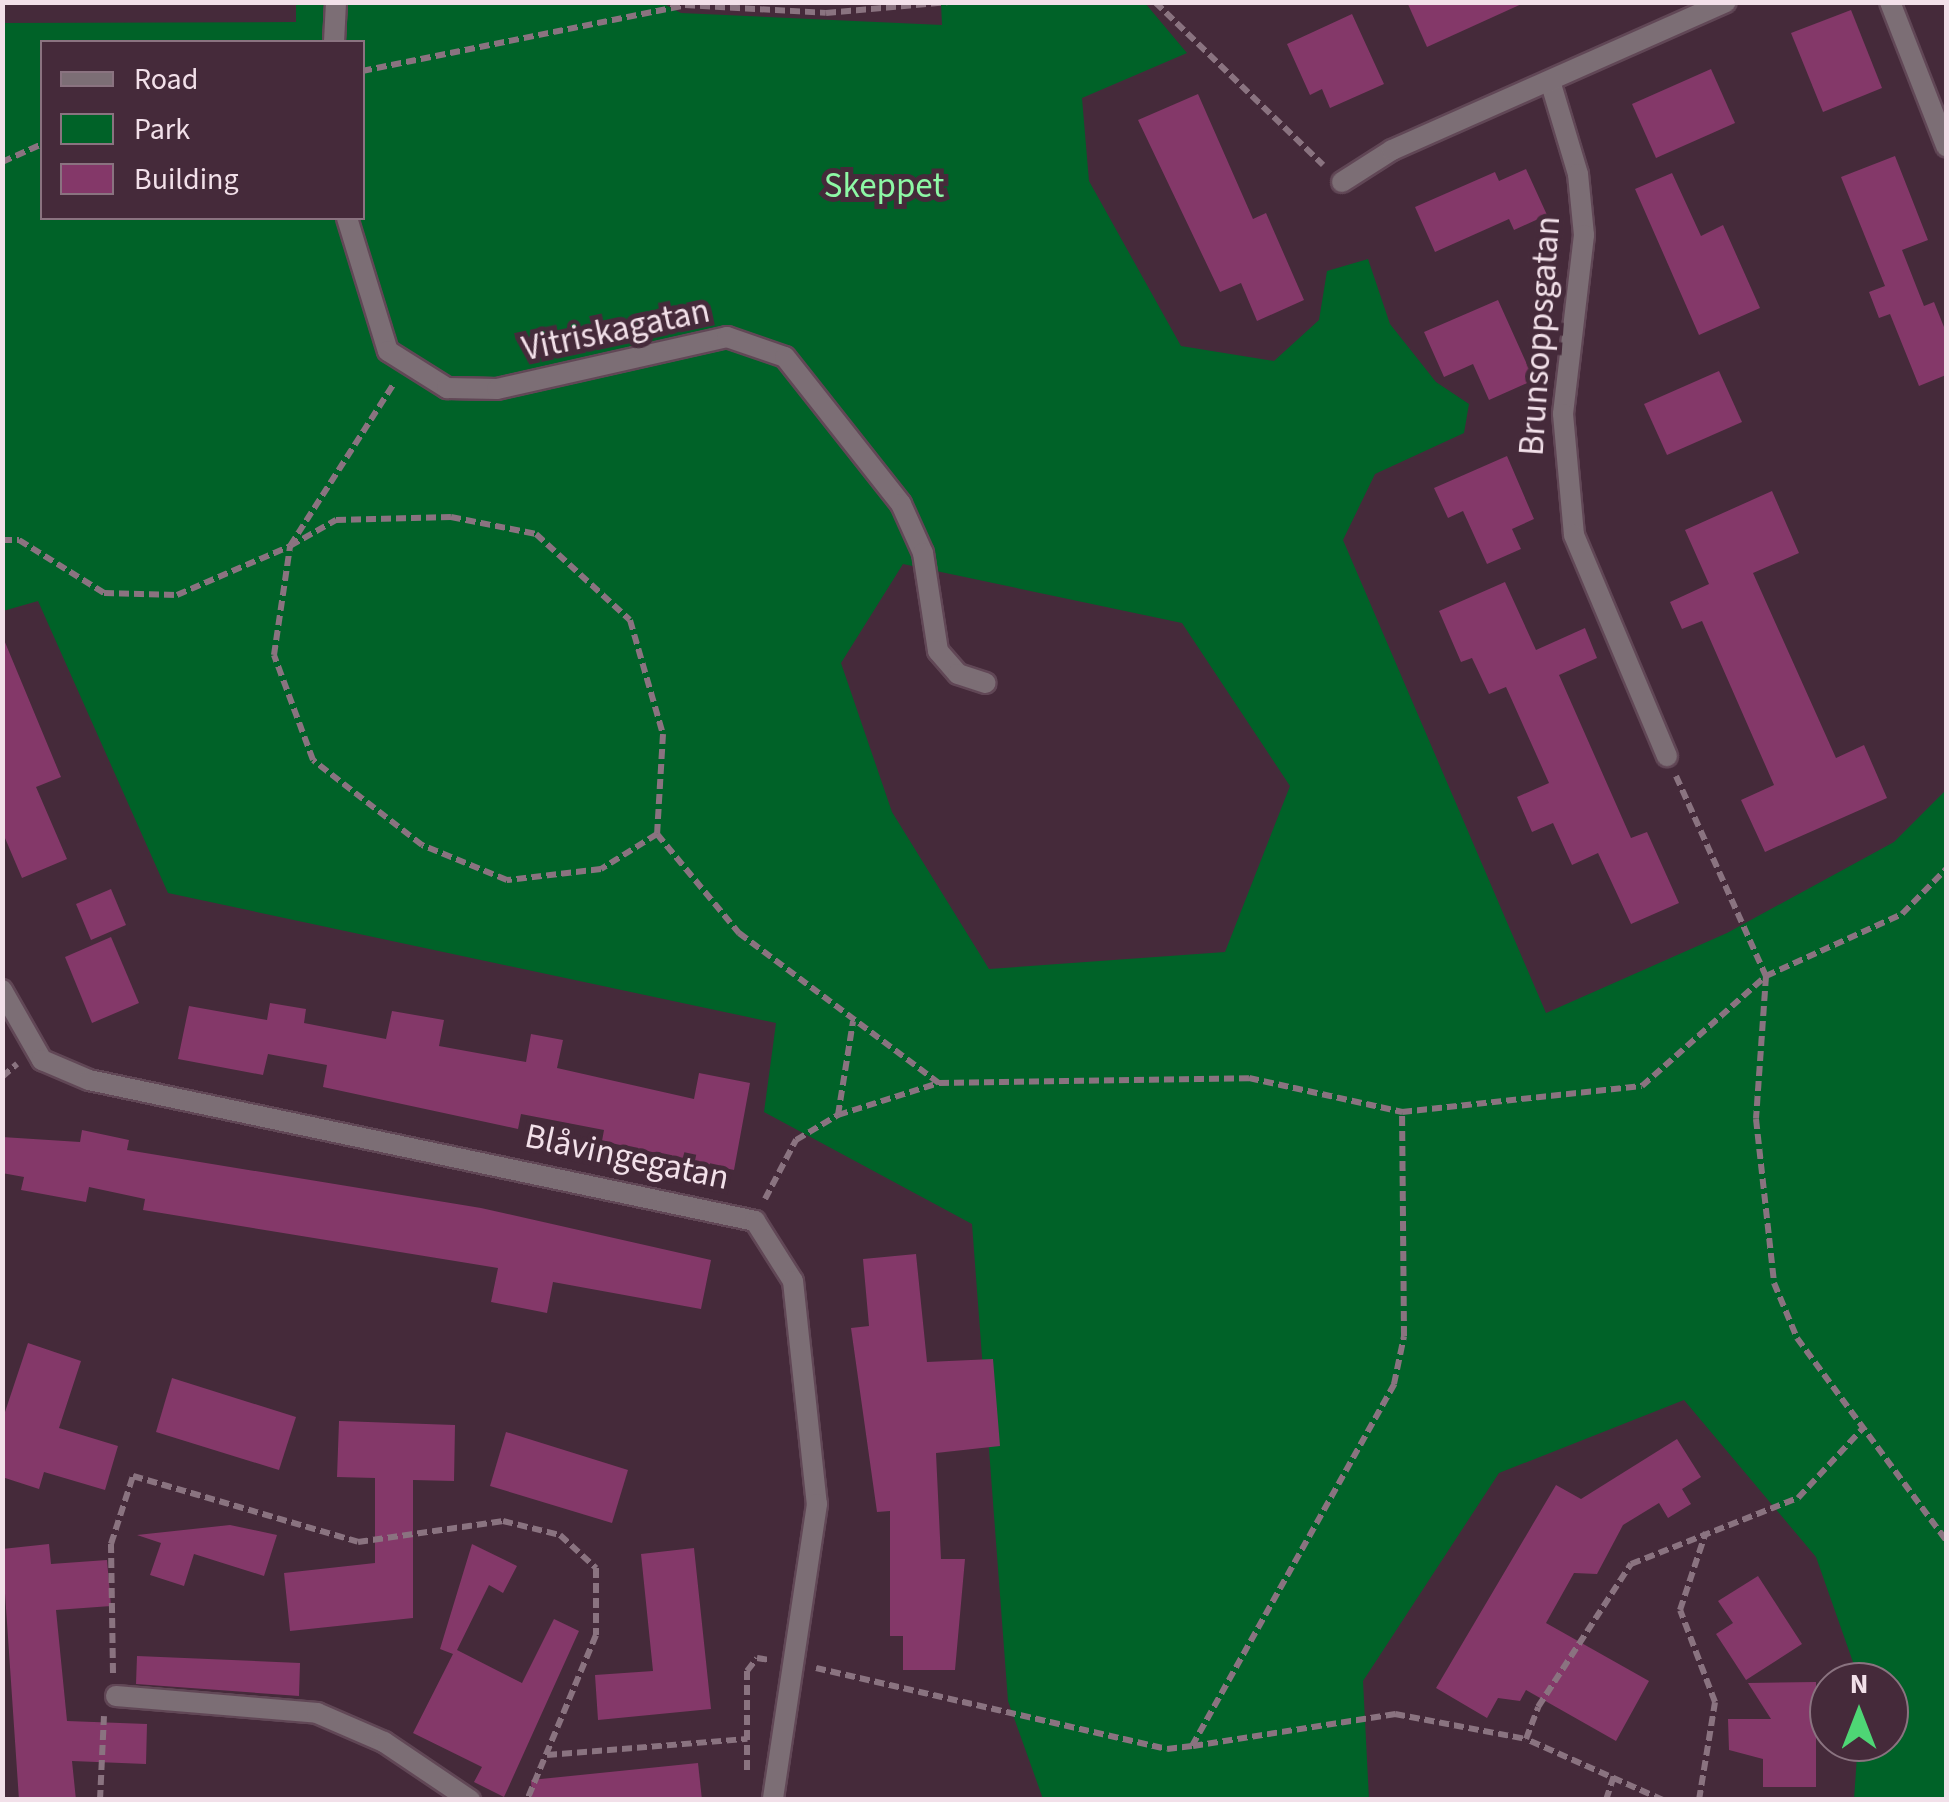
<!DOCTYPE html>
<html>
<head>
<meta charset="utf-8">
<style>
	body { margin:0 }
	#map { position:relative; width:1949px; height:1802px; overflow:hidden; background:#452a3a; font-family:"Source Sans 3",sans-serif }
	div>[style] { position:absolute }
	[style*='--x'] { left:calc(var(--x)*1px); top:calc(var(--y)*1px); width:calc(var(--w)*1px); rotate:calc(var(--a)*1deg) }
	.green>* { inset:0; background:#006228 }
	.building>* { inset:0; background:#843869 }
	.path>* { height:6px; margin-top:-3px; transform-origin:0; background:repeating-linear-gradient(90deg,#8a7380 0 10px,transparent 0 15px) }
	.roads { filter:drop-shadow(2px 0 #614756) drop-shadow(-2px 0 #614756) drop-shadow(0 2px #614756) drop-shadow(0 -2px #614756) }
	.minor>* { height:20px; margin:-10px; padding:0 10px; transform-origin:10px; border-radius:10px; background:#7c6e75 }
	span { translate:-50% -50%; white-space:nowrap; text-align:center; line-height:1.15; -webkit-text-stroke:10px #452a3a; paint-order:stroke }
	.park-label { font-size:35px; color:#8df8a5 }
	.street-label { font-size:35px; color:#f2e0e9 }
	.frame { position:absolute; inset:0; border:5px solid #f2e0e9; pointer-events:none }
	.legend { position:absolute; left:40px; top:40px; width:325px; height:180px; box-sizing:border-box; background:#452a3a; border:2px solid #8a7380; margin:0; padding:12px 18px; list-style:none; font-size:30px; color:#f2e0e9 }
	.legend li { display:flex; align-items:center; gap:20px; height:50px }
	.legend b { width:50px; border:2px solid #8a7380 }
	.north { position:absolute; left:1809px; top:1662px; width:100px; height:100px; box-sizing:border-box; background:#452a3a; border:2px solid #8a7380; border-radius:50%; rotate:0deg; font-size:28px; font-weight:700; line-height:40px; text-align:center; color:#f2e0e9 }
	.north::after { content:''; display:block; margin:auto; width:35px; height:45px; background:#4ed675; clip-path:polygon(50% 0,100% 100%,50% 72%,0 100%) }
</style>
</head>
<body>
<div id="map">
	<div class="green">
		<div style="clip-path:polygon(evenodd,296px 2px,660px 2px,681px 13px,942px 25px,941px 3px,1145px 3px,1187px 53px,1082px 98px,1089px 181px,1181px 346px,1274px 361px,1319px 320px,1327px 271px,1368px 259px,1390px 324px,1436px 382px,1469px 404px,1464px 433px,1375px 474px,1343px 540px,1546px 1013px,1727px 933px,1894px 842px,1946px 790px,1946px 1799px,1854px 1799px,1858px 1742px,1889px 1742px,1889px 1682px,1860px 1682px,1816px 1557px,1684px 1400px,1499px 1473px,1363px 1681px,1369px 1799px,1043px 1799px,1008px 1701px,972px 1224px,764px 1112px,776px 1023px,168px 893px,38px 601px,3px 611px,3px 23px,296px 22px,296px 2px,42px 42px,362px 42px,362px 218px,42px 218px,42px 42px,296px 2px,903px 564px,1182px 623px,1290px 786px,1225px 952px,989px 969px,892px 812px,841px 663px,903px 564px)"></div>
	</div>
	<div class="building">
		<div style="clip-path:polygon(1407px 2px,1526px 2px,1427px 47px)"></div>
		<div style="clip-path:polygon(1851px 10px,1882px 88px,1823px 112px,1791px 33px)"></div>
		<div style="clip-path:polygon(1352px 14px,1384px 84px,1330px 108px,1322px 89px,1310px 95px,1287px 44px)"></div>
		<div style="clip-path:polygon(1711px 69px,1735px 123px,1656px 158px,1632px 104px)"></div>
		<div style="clip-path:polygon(1198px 94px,1253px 219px,1266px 213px,1304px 300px,1257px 321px,1241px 283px,1220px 292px,1138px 120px)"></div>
		<div style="clip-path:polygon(1895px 156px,1928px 240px,1902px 250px,1924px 306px,1934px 302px,1946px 332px,1946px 375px,1919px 386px,1890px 314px,1879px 318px,1869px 292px,1885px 286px,1841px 177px)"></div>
		<div style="clip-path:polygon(1526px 169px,1547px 215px,1514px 230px,1509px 219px,1435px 252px,1415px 207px,1495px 172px,1499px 181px)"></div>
		<div style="clip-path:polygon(1672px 173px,1701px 236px,1723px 225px,1760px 308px,1699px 335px,1635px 189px)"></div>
		<div style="clip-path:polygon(1498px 300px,1534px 380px,1489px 400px,1473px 364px,1444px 377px,1424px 332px)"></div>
		<div style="clip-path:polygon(1719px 371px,1742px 422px,1667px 455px,1644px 404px)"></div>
		<div style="clip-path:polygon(1507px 456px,1534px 519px,1512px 529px,1521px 549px,1487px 564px,1463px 511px,1448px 518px,1434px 488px)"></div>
		<div style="clip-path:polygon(1772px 491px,1799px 553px,1753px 573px,1836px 758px,1864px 745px,1887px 798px,1765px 852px,1741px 800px,1774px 785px,1702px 621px,1682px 629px,1670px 602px,1709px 584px,1685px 530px)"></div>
		<div style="clip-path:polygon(1505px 582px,1536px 650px,1585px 628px,1597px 658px,1559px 675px,1631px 838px,1647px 832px,1679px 903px,1631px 924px,1598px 853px,1572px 865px,1553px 823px,1532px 832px,1517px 797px,1549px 783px,1506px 687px,1489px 694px,1472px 658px,1461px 662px,1439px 611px)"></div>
		<div style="clip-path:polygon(2px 635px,61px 777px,36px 787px,67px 859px,22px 878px,2px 831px)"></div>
		<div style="clip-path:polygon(111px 889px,126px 925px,91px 940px,76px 904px)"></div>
		<div style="clip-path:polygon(111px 937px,139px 1003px,92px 1023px,65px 957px)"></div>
		<div style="clip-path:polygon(270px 1003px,306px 1009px,304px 1023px,386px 1039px,392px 1011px,444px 1020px,439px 1046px,526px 1062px,531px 1034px,563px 1040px,557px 1068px,694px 1099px,699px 1073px,750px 1083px,734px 1170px,602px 1141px,604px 1130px,521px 1114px,518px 1129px,323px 1087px,327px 1065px,268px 1054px,263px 1075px,178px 1059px,189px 1006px,267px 1020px)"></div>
		<div style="clip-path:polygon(82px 1130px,129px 1140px,127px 1150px,481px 1208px,711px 1260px,701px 1309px,553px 1282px,547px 1313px,491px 1302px,498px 1268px,143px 1210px,145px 1199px,89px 1187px,86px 1202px,21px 1190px,24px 1177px,2px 1173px,2px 1137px,80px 1142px)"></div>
		<div style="clip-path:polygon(916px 1254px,927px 1362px,993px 1359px,1000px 1446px,936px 1453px,941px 1559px,965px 1559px,955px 1670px,903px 1670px,903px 1636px,890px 1636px,890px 1511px,877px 1512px,851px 1328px,869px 1326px,863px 1259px)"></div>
		<div style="clip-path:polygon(28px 1343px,81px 1361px,59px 1428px,118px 1446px,105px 1490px,44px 1472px,39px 1489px,2px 1477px,2px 1421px)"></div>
		<div style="clip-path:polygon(172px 1378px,296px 1417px,279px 1470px,156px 1432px)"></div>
		<div style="clip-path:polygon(339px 1421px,455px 1425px,454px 1481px,413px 1480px,413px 1618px,290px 1631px,284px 1573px,375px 1563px,375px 1478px,337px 1477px)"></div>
		<div style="clip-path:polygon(506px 1432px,628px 1470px,612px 1523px,490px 1486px)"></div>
		<div style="clip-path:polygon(1677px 1439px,1701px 1477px,1682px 1489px,1691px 1504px,1668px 1518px,1659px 1503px,1623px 1525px,1597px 1574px,1574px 1573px,1546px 1623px,1649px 1681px,1616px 1741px,1526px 1690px,1520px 1701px,1498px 1698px,1487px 1718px,1436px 1688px,1556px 1485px,1581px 1499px)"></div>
		<div style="clip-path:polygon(230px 1525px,277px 1535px,264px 1576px,194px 1554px,184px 1586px,150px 1575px,161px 1543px,137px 1535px)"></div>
		<div style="clip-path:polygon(49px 1544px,51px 1564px,107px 1560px,111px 1606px,56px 1610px,67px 1721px,147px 1724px,146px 1764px,72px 1761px,76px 1800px,19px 1800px,2px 1549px)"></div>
		<div style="clip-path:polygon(472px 1544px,517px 1566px,503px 1593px,489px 1585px,457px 1650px,522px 1683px,554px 1619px,579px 1631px,504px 1797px,474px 1782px,482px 1767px,413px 1733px,453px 1654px,440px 1649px)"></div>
		<div style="clip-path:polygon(694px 1548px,711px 1709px,598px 1720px,595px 1675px,653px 1671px,641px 1554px)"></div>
		<div style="clip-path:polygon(1758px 1576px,1802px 1644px,1746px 1680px,1716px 1634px,1733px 1623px,1718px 1601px)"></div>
		<div style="clip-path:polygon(137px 1656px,300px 1663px,299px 1696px,136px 1684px)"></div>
		<div style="clip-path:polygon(1816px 1682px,1816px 1787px,1763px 1787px,1763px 1759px,1729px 1750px,1728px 1719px,1771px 1719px,1748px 1683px)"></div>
		<div style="clip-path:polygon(698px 1763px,702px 1800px,532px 1800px,531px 1780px)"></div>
	</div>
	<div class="path">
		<div style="--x:1155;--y:2;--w:234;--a:44.1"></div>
		<div style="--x:362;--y:71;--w:330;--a:-11.5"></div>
		<div style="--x:685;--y:5;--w:141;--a:3.2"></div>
		<div style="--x:826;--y:13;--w:123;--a:-5.1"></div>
		<div style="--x:2;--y:162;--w:44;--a:-24.2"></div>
		<div style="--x:451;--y:517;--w:87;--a:11.3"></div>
		<div style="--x:536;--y:534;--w:127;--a:42.5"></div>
		<div style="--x:630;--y:620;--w:119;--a:73.9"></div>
		<div style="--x:663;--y:734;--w:100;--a:93.4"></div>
		<div style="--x:657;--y:834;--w:66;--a:148"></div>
		<div style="--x:601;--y:869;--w:95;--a:173.3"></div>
		<div style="--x:507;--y:880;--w:92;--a:-157.6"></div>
		<div style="--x:422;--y:845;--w:138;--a:-142.1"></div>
		<div style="--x:313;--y:760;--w:112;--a:-110.4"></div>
		<div style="--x:274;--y:655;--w:110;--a:-81.6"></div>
		<div style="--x:290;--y:546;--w:53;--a:-29.5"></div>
		<div style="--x:336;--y:520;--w:115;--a:-1.5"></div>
		<div style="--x:2;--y:540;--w:17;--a:0"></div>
		<div style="--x:19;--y:540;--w:100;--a:31.9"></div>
		<div style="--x:104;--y:593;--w:73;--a:1.6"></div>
		<div style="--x:177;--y:595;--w:123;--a:-23.4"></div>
		<div style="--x:290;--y:546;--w:191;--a:-57.4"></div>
		<div style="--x:1676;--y:776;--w:219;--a:65.8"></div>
		<div style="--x:1766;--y:976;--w:143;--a:94"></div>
		<div style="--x:1756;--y:1119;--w:165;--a:83.7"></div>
		<div style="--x:1774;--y:1283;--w:60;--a:67.3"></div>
		<div style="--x:1797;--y:1338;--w:251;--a:53.6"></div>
		<div style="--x:657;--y:834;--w:129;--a:50.4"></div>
		<div style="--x:739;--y:933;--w:250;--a:36.9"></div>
		<div style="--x:2;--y:1077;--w:20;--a:-41"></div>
		<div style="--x:838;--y:1115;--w:95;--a:-80.9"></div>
		<div style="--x:765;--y:1199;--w:67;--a:-62.3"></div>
		<div style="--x:796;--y:1140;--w:49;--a:-30.8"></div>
		<div style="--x:838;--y:1115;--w:106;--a:-17.6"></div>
		<div style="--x:939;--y:1083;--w:310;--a:-0.9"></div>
		<div style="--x:1249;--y:1078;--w:157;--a:12.5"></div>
		<div style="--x:1402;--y:1112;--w:241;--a:-6.2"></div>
		<div style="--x:1642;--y:1086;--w:166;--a:-41.6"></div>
		<div style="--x:1766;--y:976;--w:149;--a:-24.5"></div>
		<div style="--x:1902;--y:914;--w:63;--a:-45.6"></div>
		<div style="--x:816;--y:1668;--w:360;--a:13"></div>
		<div style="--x:1167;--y:1749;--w:25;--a:-7"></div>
		<div style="--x:1192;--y:1746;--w:415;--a:-60.8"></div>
		<div style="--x:1394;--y:1384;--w:49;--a:-78.2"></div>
		<div style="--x:1404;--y:1336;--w:224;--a:-90.5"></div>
		<div style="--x:113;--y:1673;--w:129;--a:-90.9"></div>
		<div style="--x:111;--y:1544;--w:71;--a:-72.1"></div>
		<div style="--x:133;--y:1476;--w:234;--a:16.3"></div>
		<div style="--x:358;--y:1542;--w:147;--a:-8.2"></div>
		<div style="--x:503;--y:1521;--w:59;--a:13.8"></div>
		<div style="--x:560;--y:1535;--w:49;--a:42.5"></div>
		<div style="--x:596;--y:1568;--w:67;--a:90"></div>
		<div style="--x:596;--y:1635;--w:179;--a:112.7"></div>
		<div style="--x:1193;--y:1746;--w:205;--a:-9"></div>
		<div style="--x:1395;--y:1714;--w:133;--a:10.8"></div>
		<div style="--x:547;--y:1755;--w:201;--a:-4.6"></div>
		<div style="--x:747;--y:1770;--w:99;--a:-90"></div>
		<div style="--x:747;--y:1671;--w:16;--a:-52"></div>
		<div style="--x:757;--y:1658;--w:12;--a:9"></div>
		<div style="--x:100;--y:1800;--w:84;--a:-87.3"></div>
		<div style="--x:1606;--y:1800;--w:28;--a:-72"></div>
		<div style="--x:1663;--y:1800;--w:150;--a:-156"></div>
		<div style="--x:1526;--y:1739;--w:34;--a:-69"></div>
		<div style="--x:1538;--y:1707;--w:171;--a:-57"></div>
		<div style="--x:1631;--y:1564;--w:180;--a:-21.6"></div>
		<div style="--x:1798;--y:1498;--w:96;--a:-47.1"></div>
		<div style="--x:1699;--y:1800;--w:99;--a:-80.7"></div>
		<div style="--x:1715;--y:1702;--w:98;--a:-110.8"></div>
		<div style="--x:1680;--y:1610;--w:82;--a:-71.6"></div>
	</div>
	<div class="roads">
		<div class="minor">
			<div style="--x:1890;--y:2;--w:155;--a:68.7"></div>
			<div style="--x:334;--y:42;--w:40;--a:-87.1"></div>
			<div style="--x:1551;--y:84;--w:94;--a:73.3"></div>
			<div style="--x:1578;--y:174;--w:61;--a:84.4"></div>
			<div style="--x:1584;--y:235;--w:180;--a:96.7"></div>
			<div style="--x:1563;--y:414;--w:121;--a:84.8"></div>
			<div style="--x:1574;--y:535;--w:240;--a:67.2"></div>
			<div style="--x:1342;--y:182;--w:59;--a:-32.6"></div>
			<div style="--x:1392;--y:150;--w:365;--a:-23.9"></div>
			<div style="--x:347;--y:218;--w:139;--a:72.9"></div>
			<div style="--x:388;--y:351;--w:70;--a:32.1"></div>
			<div style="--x:447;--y:388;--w:50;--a:1.1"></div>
			<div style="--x:497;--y:389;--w:236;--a:-12.7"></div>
			<div style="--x:727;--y:337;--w:61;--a:19"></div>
			<div style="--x:785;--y:357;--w:187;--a:51.7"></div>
			<div style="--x:901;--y:504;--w:54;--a:65.8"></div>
			<div style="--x:923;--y:553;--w:99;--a:81.3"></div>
			<div style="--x:938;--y:651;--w:30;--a:49"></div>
			<div style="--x:958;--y:674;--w:29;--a:18"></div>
			<div style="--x:2;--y:990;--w:81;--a:60.3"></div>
			<div style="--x:42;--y:1060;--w:51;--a:23.1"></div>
			<div style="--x:89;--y:1080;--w:681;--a:11.95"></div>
			<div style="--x:755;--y:1221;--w:71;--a:57.7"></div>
			<div style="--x:793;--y:1281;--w:224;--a:83.9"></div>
			<div style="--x:817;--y:1504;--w:299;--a:98.5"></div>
			<div style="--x:116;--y:1696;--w:202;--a:4.8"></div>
			<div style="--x:317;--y:1713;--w:73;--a:23.4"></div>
			<div style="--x:384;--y:1742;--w:104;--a:34"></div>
		</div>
	</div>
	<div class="park-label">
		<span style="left:884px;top:186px">Skeppet</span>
	</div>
	<div class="street-label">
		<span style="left:616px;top:330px;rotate:-12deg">Vitriskagatan</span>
		<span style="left:1540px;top:336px;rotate:-86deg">Brunsoppsgatan</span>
		<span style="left:627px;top:1157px;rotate:12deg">Blåvingegatan</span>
	</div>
	<div class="frame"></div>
	<ul class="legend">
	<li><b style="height:12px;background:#7c6e75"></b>Road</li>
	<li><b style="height:28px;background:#006228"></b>Park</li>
	<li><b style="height:28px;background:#843869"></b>Building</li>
	</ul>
	<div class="north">N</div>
</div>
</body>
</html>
